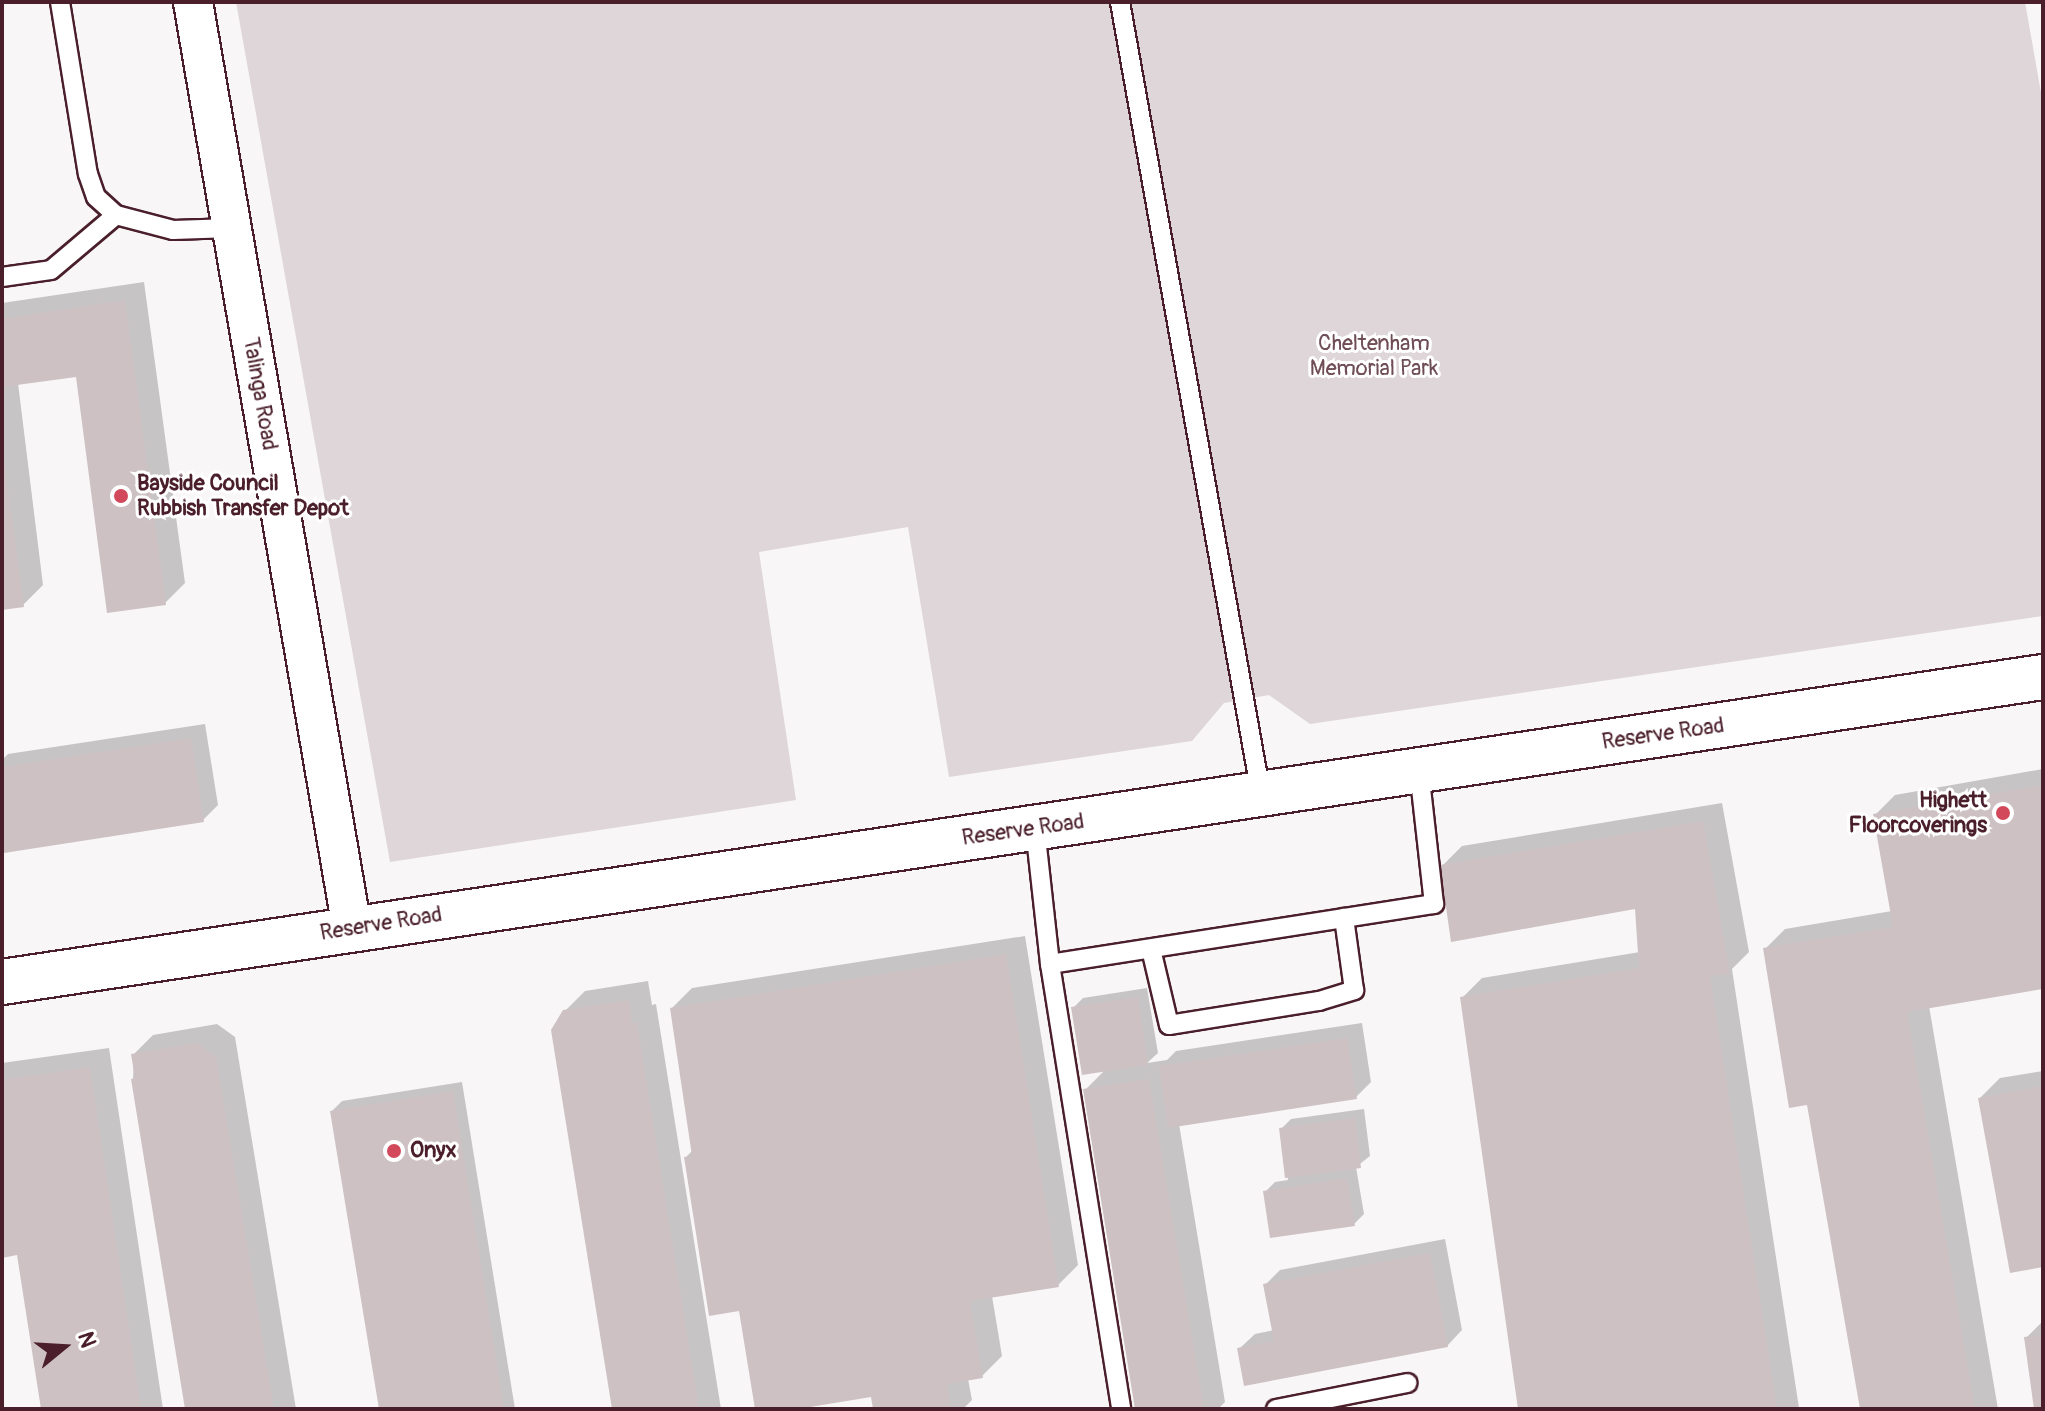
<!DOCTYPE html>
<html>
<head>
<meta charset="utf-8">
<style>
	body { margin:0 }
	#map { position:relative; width:2045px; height:1411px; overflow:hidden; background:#f8f6f7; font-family:Pangolin,sans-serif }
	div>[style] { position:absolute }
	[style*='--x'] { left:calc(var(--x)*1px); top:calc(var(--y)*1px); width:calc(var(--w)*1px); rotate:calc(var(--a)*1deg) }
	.green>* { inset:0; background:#ded6d9 }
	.shadow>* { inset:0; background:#0003 }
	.building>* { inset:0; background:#cdc1c4 }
	.roads { filter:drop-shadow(2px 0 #4a1f2b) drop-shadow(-2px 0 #4a1f2b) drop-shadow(0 2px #4a1f2b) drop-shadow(0 -2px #4a1f2b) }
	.service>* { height:18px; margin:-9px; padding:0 9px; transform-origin:9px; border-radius:9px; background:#fff }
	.minor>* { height:38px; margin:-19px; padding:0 19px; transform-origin:19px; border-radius:19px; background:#fff }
	.tertiary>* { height:44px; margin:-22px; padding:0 22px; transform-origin:22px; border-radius:22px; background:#fff }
	.dots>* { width:22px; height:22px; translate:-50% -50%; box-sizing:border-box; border:4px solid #fff; border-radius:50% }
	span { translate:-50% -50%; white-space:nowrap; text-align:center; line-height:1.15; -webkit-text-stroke:6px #fff; paint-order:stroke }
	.park-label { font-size:22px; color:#6f4d56 }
	.street-label { font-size:22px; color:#4a1f2b }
	.poi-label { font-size:22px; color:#4a1f2b; font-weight:700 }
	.left { translate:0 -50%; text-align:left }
	.right { translate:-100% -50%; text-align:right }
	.frame { position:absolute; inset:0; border:4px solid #4a1f2b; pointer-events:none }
	.north { position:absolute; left:24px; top:1307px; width:80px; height:80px; -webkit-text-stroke:6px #fff; paint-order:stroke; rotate:72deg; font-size:22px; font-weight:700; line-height:32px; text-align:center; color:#4a1f2b }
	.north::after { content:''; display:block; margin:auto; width:28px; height:36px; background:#4a1f2b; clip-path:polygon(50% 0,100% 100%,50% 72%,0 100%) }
</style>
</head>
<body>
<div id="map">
	<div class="green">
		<div style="clip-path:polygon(236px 2px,2025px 2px,2043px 104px,2043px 616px,1310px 724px,1269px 695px,1224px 703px,1192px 741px,949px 777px,908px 527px,759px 552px,796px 800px,390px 862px)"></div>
	</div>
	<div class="shadow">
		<div style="clip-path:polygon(144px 282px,185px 583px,165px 603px,77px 375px,18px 383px,43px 585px,23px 605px,2px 608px,2px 303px)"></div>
		<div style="clip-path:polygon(205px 724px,218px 805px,203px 820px,6px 851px,2px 760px,8px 754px)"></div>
		<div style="clip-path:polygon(2043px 769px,2043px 986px,1929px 1006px,1998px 1409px,1862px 1409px,1809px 1103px,1765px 949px,1785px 929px,1892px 911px,1875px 815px,1895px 795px)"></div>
		<div style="clip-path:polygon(1722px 803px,1749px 952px,1732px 969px,1799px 1408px,1520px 1409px,1462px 998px,1482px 978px,1640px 952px,1637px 907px,1442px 866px,1462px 846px)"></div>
		<div style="clip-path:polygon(1025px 936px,1078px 1265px,1058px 1285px,992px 1296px,1002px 1356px,982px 1376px,968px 1379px,972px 1400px,963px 1409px,875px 1409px,873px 1395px,757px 1409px,740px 1309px,686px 1157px,693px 1150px,672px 1008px,692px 988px)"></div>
		<div style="clip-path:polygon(648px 981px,652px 1005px,656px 1004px,721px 1409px,614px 1409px,565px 1011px,585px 991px)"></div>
		<div style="clip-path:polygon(1147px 988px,1158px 1053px,1147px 1063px,1167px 1060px,1176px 1051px,1362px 1023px,1371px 1082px,1356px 1097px,1179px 1124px,1225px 1402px,1218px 1409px,1137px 1409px,1085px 1090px,1105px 1070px,1073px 1008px,1083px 998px)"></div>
		<div style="clip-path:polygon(217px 1024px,235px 1037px,296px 1409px,187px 1409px,133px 1080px,134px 1054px,153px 1035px)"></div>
		<div style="clip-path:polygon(109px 1048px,163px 1409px,43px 1409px,19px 1253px,2px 1256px,2px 1063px)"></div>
		<div style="clip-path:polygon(2043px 1071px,2043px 1265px,1980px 1098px,2000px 1078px)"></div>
		<div style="clip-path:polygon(462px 1082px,515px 1409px,381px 1409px,332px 1111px,342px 1101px)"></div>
		<div style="clip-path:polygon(1364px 1109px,1370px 1156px,1356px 1167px,1364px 1214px,1354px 1224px,1265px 1192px,1275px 1182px,1288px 1180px,1281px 1129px,1291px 1119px)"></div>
		<div style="clip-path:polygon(1445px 1239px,1462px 1330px,1447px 1346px,1239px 1349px,1255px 1334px,1274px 1330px,1265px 1285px,1280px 1270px)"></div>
		<div style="clip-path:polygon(2041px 1323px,2043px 1409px,2036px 1409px,2026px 1338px)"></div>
	</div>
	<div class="building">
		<div style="clip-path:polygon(125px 300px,166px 605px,107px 613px,76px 377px,2px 387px,2px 319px)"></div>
		<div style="clip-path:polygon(2px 445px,24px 607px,2px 610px)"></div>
		<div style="clip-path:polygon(191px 738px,204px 822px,4px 853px,2px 767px)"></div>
		<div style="clip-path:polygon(2043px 785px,2043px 989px,1907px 1012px,1975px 1409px,1860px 1409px,1807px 1105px,1789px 1108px,1763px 948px,1893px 927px,1873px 814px)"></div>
		<div style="clip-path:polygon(1703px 821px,1730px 974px,1710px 976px,1777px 1409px,1518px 1409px,1460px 997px,1639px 968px,1635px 909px,1451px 942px,1440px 865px)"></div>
		<div style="clip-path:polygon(1006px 954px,1059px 1287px,970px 1301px,983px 1378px,947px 1384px,951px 1409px,873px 1409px,871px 1397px,798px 1409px,755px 1409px,739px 1311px,709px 1316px,684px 1157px,692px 1156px,670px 1008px)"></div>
		<div style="clip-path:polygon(1138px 997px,1148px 1065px,1082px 1075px,1071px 1007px)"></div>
		<div style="clip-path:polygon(629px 1000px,632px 1023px,637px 1023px,699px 1409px,612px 1409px,551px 1030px,563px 1010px)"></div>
		<div style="clip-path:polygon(1347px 1038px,1357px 1099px,1168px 1128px,1159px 1066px)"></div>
		<div style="clip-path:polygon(197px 1043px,216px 1057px,274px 1409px,185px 1409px,131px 1079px,135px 1078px,131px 1054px)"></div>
		<div style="clip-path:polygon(90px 1067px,141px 1409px,41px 1409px,17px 1255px,2px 1258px,2px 1080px)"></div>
		<div style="clip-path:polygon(1149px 1079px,1204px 1409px,1135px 1409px,1083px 1089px)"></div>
		<div style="clip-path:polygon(2043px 1086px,2043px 1267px,2010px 1273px,1978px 1098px)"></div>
		<div style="clip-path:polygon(453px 1091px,504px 1409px,379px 1409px,330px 1111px)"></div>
		<div style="clip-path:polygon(1355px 1118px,1361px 1168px,1285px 1178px,1279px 1128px)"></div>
		<div style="clip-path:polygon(1347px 1178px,1355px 1226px,1270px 1238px,1263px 1191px)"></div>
		<div style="clip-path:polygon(1430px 1253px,1448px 1347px,1244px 1386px,1237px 1348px,1274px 1341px,1263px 1284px)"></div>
		<div style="clip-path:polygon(2043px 1335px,2043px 1409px,2034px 1409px,2024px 1337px)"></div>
	</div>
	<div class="roads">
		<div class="service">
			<div style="--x:60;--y:2;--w:174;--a:80.8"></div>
			<div style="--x:88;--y:174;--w:24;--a:71"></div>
			<div style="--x:96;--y:197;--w:27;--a:42"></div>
			<div style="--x:1120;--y:2;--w:804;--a:79.91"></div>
			<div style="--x:2;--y:277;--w:49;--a:-8.1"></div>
			<div style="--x:51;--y:270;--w:85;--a:-40.2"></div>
			<div style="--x:116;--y:215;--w:59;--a:14.7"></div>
			<div style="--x:173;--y:230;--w:59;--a:-1.9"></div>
			<div style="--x:1035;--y:828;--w:137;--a:83.7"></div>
			<div style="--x:1050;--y:964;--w:451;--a:80.9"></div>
			<div style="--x:1151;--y:949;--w:78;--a:76.7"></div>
			<div style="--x:1169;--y:1025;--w:152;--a:-9.1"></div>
			<div style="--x:1319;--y:1001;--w:37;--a:-17"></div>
			<div style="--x:1354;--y:990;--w:73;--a:-97.9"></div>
			<div style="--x:1050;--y:964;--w:389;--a:-8.9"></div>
			<div style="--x:1434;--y:904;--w:135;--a:-96.4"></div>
			<div style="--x:1276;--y:1409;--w:134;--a:-11.2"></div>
		</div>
		<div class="minor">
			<div style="--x:193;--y:2;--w:940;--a:80.26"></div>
		</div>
		<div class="tertiary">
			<div style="--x:2;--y:982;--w:2064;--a:-8.5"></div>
		</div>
	</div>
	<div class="dots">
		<div style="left:121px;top:496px;background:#d1495b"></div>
		<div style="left:2003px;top:813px;background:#d1495b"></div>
		<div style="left:394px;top:1151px;background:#d1495b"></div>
	</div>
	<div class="park-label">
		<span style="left:1374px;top:356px">Cheltenham<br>Memorial Park</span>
	</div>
	<div class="street-label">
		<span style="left:260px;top:394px;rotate:80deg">Talinga Road</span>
		<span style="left:1663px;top:734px;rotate:-8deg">Reserve Road</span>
		<span style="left:1023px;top:830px;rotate:-8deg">Reserve Road</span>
		<span style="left:381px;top:924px;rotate:-9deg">Reserve Road</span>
	</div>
	<div class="poi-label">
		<span class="left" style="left:137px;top:496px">Bayside Council<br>Rubbish Transfer Depot</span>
		<span class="right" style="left:1987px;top:813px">Highett<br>Floorcoverings</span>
		<span class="left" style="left:410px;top:1151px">Onyx</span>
	</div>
	<div class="frame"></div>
	<div class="north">N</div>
</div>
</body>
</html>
